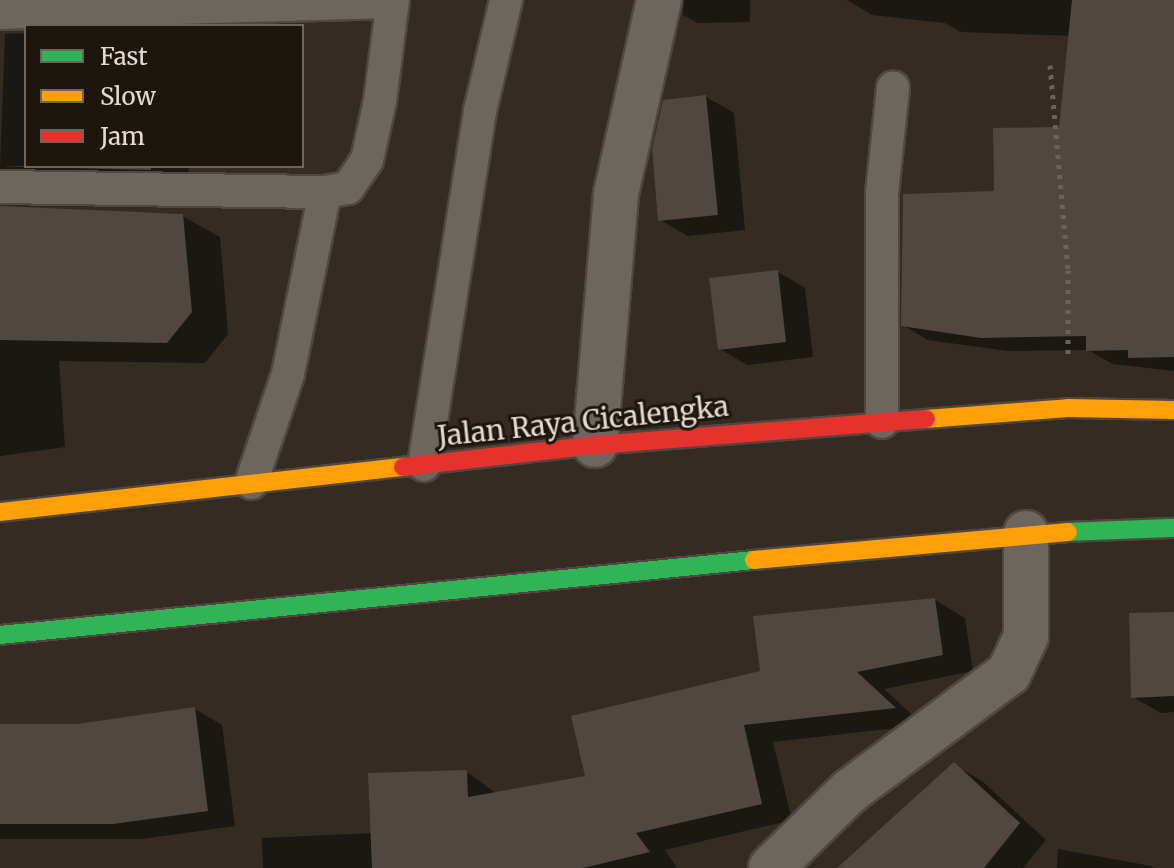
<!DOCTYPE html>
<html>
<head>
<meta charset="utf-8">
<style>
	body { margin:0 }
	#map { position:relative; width:1174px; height:868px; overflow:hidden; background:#342b22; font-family:Merriweather,serif }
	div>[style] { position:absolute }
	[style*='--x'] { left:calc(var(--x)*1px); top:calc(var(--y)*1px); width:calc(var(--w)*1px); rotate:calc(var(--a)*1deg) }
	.shadow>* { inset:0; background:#0007 }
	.building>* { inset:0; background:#504740 }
	.path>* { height:5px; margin-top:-2.5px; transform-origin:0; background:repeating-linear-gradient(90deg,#6a625d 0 4px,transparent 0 10px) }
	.roads { filter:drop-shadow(2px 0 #4f4740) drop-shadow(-2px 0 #4f4740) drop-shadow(0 2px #4f4740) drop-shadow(0 -2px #4f4740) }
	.lane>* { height:32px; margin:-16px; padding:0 16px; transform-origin:16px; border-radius:16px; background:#6d665f }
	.street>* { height:44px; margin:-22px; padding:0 22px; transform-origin:22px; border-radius:22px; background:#6d665f }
	.fast>* { height:18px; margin:-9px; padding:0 9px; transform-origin:9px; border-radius:9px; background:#30b455 }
	.slow>* { height:18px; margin:-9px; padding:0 9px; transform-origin:9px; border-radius:9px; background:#ff9f0a }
	.jam>* { height:18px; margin:-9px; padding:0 9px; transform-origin:9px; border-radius:9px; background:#e5322d }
	span { translate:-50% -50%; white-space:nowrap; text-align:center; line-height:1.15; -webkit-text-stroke:6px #1d160e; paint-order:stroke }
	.street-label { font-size:28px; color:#e4dad0 }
	.legend { position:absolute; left:24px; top:24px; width:280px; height:144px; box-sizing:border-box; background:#1d160e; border:2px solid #6d645c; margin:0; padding:10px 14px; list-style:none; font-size:24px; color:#e4dad0 }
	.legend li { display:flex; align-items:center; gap:16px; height:40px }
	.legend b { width:40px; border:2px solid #6d645c }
</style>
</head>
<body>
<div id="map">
	<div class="shadow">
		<div style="clip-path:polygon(684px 0,750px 0,750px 22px,698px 23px,683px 15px)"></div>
		<div style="clip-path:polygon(847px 0,1174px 0,1174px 371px,1113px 364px,1088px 350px,1008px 351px,928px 340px,903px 325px,1061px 129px,1071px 36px,961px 32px,945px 23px,872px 15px)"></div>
		<div style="clip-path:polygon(26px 33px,26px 166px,189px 166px,187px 190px,35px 189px,0 169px,5px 34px)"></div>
		<div style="clip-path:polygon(706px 97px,734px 113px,745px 230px,688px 236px,660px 220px)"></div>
		<div style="clip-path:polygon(0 207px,182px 216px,220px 237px,228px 334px,205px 363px,59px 361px,65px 447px,0 456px)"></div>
		<div style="clip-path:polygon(778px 272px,805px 288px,813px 357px,747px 365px,720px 349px)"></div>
		<div style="clip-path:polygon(935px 600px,965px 618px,973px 671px,884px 689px,923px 725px,773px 742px,792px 820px,665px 850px,677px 868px,263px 868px,262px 838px,372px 833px,467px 772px,497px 794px,588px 778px,763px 673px)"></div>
		<div style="clip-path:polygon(1174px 614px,1174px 712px,1161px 713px,1133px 697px)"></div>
		<div style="clip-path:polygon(195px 709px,222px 725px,235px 826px,142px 839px,0 839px,0 727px,77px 726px)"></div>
		<div style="clip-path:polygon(954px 765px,982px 781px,1046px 840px,1023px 868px,840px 868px)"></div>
		<div style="clip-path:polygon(1058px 849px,1151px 866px,1154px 868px,1057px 868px)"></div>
	</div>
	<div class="building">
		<div style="clip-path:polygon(1072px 0,1174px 0,1174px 357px,1128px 358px,1128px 350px,1086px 351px,1086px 336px,981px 338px,901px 326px,903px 194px,994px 191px,993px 128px,1059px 127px)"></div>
		<div style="clip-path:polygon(706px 95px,718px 215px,658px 221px,652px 149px,663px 100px)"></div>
		<div style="clip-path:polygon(0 166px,151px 166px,151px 170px)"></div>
		<div style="clip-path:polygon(0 206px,183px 214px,192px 312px,167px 343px,0 340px)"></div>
		<div style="clip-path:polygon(778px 270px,786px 342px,718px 350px,709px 278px)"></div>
		<div style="clip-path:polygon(935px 598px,943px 655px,857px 672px,896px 708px,744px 725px,762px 804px,636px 833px,650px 852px,583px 868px,372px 868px,368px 773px,467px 770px,468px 797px,585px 776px,571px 716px,760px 671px,753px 616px)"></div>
		<div style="clip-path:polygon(1174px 612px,1174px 696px,1131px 698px,1129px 613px)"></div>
		<div style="clip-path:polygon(195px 707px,208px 811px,113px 824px,0 824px,0 724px,77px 724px)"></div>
		<div style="clip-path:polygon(954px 762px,1020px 823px,984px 868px,837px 868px)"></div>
	</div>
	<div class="path">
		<div style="--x:1050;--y:65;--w:206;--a:85"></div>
		<div style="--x:1068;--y:270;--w:89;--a:90"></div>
	</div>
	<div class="roads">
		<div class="lane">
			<div style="--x:0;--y:13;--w:392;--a:-1.6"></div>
			<div style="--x:0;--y:187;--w:325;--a:0.9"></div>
			<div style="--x:325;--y:192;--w:186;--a:101.5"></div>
			<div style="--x:288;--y:374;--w:115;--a:108.7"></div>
			<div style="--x:325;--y:192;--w:23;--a:-10"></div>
			<div style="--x:348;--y:188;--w:34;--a:-56"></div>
			<div style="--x:367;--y:160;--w:60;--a:-77.6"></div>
			<div style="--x:380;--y:101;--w:102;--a:-82.7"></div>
			<div style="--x:882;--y:422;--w:229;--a:-90"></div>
			<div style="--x:882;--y:193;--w:106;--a:-84"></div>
			<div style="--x:424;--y:465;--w:358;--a:-81"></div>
			<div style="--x:480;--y:111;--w:114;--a:-76.8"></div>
		</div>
		<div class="street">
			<div style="--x:595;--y:445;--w:252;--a:-85.2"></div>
			<div style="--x:616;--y:194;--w:199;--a:-77.5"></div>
			<div style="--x:771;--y:868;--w:110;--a:-44.3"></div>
			<div style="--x:850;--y:791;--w:198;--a:-36.6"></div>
			<div style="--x:1009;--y:673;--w:40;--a:-65"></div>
			<div style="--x:1026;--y:637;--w:104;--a:-90"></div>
		</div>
		<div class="fast">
			<div style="--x:1068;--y:532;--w:106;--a:-2.2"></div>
			<div style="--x:0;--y:635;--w:758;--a:-5.68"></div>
		</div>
		<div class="slow">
			<div style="--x:926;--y:419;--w:142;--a:-4.4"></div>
			<div style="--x:1068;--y:408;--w:106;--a:1.1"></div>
			<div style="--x:0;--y:512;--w:406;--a:-6.4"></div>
			<div style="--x:754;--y:560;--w:315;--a:-5.1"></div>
		</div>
		<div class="jam">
			<div style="--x:403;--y:467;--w:193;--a:-6.5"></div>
			<div style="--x:595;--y:445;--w:332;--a:-4.5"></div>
		</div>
	</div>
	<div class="street-label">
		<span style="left:583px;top:421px;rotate:-6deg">Jalan Raya Cicalengka</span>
	</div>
	<ul class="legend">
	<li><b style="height:10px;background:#30b455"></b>Fast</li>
	<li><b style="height:10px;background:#ff9f0a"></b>Slow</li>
	<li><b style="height:10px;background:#e5322d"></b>Jam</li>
	</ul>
</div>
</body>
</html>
